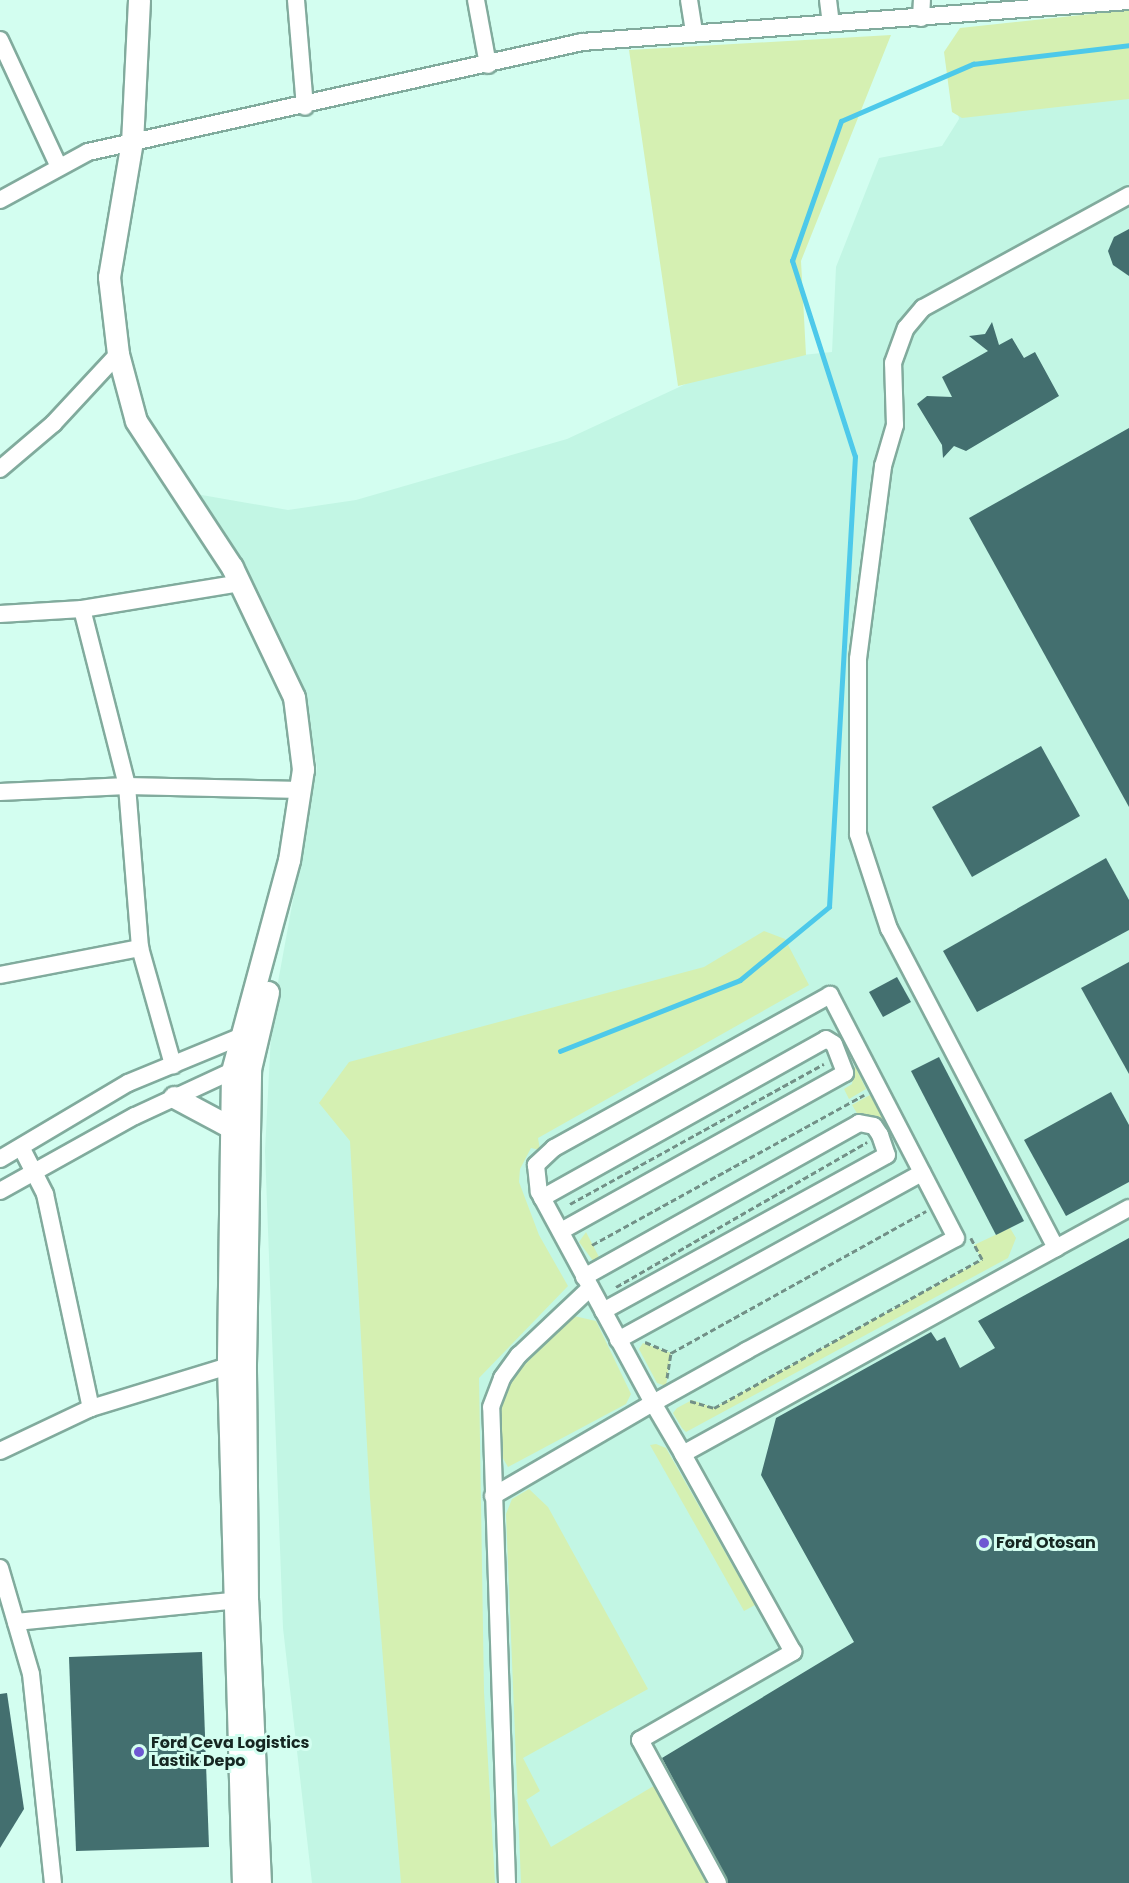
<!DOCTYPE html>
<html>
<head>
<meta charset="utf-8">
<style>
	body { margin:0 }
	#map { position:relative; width:1129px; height:1883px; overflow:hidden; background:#d3fef0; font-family:Poppins,sans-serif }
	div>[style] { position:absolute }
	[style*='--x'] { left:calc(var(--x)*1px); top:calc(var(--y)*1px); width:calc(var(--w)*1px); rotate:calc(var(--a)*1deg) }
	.built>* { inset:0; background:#c2f6e4 }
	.green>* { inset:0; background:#d5f0b2 }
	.stream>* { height:4.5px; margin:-2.25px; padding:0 2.25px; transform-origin:2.25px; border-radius:2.25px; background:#4dc9ea }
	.building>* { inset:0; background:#436f6f }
	.path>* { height:3px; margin-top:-1.5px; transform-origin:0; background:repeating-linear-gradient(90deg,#729087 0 6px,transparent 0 9px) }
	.roads { filter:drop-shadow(2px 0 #81ab9d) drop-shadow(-2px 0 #81ab9d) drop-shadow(0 2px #81ab9d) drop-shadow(0 -2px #81ab9d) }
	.minor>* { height:16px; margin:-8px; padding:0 8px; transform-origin:8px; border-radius:8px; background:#fff }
	.major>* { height:21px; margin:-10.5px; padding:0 10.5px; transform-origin:10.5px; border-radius:10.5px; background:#fff }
	.dots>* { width:16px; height:16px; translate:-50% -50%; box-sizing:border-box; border:3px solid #d3fef0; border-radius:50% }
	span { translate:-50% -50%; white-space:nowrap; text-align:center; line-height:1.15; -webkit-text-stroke:6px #d3fef0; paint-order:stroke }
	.poi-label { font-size:16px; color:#162722; font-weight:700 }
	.left { translate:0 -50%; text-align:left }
</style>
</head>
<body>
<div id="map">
	<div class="built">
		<div style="clip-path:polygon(1129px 14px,1129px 1883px,312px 1883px,283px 1628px,265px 1151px,272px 1015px,317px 768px,305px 694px,242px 560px,196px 494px,288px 510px,356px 500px,567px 439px,703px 376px,782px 357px,832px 352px,836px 267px,879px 158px,942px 146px,959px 119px,946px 52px)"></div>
	</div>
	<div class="green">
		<div style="clip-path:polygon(1129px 10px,1129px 99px,962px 118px,952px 112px,944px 52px,960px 28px)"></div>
		<div style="clip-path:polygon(891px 35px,801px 261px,806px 355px,678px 386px,629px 50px)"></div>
		<div style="clip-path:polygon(764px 931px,785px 939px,809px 985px,538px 1138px,540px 1150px,531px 1148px,520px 1169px,519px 1182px,539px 1235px,568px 1286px,479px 1378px,484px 1692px,495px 1883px,401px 1883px,370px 1498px,350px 1141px,319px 1103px,349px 1062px,704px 967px)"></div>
		<div style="clip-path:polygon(855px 1066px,866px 1089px,849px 1099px,844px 1089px,852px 1084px)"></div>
		<div style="clip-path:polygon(870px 1095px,883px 1119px,880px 1120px,858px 1115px,852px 1105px)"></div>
		<div style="clip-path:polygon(1010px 1228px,1016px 1238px,1008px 1258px,686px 1432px,682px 1428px,673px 1413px,677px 1408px,692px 1400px,714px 1408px,982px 1260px,974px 1245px)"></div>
		<div style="clip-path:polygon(586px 1232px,600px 1259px,594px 1262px,579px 1242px)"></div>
		<div style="clip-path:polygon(574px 1316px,596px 1321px,631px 1394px,626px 1404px,508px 1467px,501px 1455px,499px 1409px,508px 1381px)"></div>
		<div style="clip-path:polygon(643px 1343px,671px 1353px,666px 1386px,657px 1383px,639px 1349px)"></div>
		<div style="clip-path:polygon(656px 1444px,666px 1448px,755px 1605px,744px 1611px,650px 1445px)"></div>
		<div style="clip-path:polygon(529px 1489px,548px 1507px,648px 1689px,523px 1758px,540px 1791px,526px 1800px,551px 1847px,662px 1781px,719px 1883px,521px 1883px,506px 1514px,512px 1499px)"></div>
	</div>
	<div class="stream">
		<div style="--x:560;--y:1051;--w:193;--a:-21.5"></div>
		<div style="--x:740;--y:980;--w:115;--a:-39.4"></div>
		<div style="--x:829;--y:907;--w:451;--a:-86.7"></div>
		<div style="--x:855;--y:457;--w:206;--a:-107.8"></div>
		<div style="--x:792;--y:261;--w:148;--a:-70.7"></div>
		<div style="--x:841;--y:121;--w:144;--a:-23.4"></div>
		<div style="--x:973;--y:64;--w:157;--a:-6.9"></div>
	</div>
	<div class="building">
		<div style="clip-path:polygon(1129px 229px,1129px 276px,1113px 265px,1108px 251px,1114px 237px)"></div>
		<div style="clip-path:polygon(992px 322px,999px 345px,1012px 338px,1024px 358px,1035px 352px,1059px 396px,966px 451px,954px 446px,943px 458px,942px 445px,917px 404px,927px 396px,952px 397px,942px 377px,988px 351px,969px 336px,985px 334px)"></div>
		<div style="clip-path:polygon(1129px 428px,1129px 807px,969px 518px)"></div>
		<div style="clip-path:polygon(1041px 746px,1080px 816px,972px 877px,932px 807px)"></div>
		<div style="clip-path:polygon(1106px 858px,1129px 900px,1129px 930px,977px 1012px,943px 951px)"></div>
		<div style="clip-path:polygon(1129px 962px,1129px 1074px,1081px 988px)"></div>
		<div style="clip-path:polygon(897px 977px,911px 1002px,883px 1017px,869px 992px)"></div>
		<div style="clip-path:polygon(939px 1057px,1024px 1221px,996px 1235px,911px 1071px)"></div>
		<div style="clip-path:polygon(1111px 1092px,1129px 1125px,1129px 1182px,1066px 1216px,1024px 1140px)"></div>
		<div style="clip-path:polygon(1129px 1238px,1129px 1883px,728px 1883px,662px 1758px,854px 1642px,761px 1475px,776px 1418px,931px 1332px,937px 1341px,945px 1337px,960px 1368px,995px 1348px,978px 1321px)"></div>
		<div style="clip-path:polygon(202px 1652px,209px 1847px,76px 1851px,69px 1657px)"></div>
		<div style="clip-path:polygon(7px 1693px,24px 1809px,0 1848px,0 1694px)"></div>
	</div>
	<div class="path">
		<div style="--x:570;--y:1204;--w:290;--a:-28.9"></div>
		<div style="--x:592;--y:1245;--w:311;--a:-28.9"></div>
		<div style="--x:616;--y:1287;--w:290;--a:-30"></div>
		<div style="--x:645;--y:1342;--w:28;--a:23"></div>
		<div style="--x:671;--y:1353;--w:292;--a:-29.1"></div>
		<div style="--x:667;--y:1378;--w:25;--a:-81"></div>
		<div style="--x:690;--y:1401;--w:25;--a:16"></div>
		<div style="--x:714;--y:1408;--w:307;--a:-29.1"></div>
		<div style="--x:982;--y:1259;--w:24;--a:-118"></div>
	</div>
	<div class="roads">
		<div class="minor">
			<div style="--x:296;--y:0;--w:107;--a:85.2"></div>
			<div style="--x:476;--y:0;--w:66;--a:79.5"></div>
			<div style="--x:689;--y:0;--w:32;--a:81"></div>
			<div style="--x:828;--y:0;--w:23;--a:83"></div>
			<div style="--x:921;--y:18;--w:18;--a:-87"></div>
			<div style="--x:0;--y:40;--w:140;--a:65.1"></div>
			<div style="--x:0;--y:200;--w:100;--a:-28.6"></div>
			<div style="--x:88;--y:152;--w:506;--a:-12.55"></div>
			<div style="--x:582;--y:42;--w:549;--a:-4.29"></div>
			<div style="--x:0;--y:469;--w:70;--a:-40.3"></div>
			<div style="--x:53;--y:424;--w:96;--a:-47.1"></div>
			<div style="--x:82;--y:609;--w:183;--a:75.7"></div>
			<div style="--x:127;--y:786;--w:163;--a:85.4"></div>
			<div style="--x:140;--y:948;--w:122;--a:74.2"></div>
			<div style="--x:0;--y:614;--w:82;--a:-3.5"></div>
			<div style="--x:82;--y:609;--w:160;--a:-9.3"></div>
			<div style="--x:0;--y:792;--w:127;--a:-2.7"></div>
			<div style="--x:127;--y:786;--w:174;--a:1.3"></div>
			<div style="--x:0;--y:975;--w:143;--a:-10.9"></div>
			<div style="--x:21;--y:1147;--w:53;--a:62.9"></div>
			<div style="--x:45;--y:1194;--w:219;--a:77.9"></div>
			<div style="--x:0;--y:1159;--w:149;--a:-30.7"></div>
			<div style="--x:128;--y:1083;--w:123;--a:-22.4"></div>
			<div style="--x:0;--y:1191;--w:154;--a:-29.1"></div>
			<div style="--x:135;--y:1116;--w:107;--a:-24.9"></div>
			<div style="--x:542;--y:1198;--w:325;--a:-29.2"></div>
			<div style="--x:826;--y:1039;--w:9;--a:32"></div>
			<div style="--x:834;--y:1044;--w:31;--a:69"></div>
			<div style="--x:845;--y:1073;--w:325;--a:150.9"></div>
			<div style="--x:1056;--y:1248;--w:83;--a:-28.7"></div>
			<div style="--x:584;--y:1277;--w:315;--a:-29.2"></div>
			<div style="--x:859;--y:1123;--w:15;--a:11"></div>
			<div style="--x:874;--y:1126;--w:11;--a:56"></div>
			<div style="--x:880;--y:1135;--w:21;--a:71"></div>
			<div style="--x:887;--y:1155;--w:324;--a:151.2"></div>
			<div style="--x:618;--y:1340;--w:347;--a:-28.8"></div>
			<div style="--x:0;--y:1451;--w:101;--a:-25.3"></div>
			<div style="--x:91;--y:1408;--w:143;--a:-17"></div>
			<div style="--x:493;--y:1496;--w:185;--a:-30.2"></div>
			<div style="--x:653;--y:1403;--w:107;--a:-29.2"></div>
			<div style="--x:746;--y:1351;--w:238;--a:-28.3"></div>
			<div style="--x:956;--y:1238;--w:274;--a:-117.4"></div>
			<div style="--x:830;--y:995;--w:316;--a:151"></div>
			<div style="--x:554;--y:1148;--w:25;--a:137"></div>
			<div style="--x:536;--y:1165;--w:27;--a:84"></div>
			<div style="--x:539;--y:1192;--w:240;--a:61.6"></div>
			<div style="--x:653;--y:1403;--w:59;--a:59.5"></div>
			<div style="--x:0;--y:1568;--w:110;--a:73.7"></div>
			<div style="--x:31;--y:1674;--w:210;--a:84"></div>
			<div style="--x:16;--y:1622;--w:216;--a:-5.6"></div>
			<div style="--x:507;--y:1883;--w:476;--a:-91.9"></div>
			<div style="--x:491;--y:1407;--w:31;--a:-69"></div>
			<div style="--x:502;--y:1378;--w:29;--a:-54"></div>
			<div style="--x:519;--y:1355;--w:98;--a:-43.3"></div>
			<div style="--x:718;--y:1883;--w:163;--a:-118.6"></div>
			<div style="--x:640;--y:1740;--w:177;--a:-29.9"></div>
			<div style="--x:793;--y:1652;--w:227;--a:-119.1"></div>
			<div style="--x:683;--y:1454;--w:426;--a:-28.9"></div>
			<div style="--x:1056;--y:1248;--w:360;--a:-117.6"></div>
			<div style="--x:889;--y:929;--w:100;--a:-108.1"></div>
			<div style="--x:858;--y:834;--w:175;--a:-90"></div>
			<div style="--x:858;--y:659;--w:195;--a:-82.6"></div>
			<div style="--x:883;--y:466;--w:43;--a:-73.7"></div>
			<div style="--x:895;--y:425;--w:62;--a:-91.8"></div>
			<div style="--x:893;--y:363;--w:37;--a:-70"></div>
			<div style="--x:906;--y:328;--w:26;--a:-50"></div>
			<div style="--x:923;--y:308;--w:235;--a:-28.7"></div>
		</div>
		<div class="major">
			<div style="--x:139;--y:0;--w:141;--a:92.8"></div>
			<div style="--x:132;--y:141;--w:138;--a:99.6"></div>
			<div style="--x:109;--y:277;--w:78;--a:83.3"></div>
			<div style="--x:118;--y:354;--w:69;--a:75"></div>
			<div style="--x:136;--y:421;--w:175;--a:56.7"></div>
			<div style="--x:232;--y:567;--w:144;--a:64.5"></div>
			<div style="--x:294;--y:697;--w:73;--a:82.9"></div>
			<div style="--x:303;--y:769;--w:92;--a:98.7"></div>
			<div style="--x:289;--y:860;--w:219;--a:105.1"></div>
			<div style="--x:232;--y:1071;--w:295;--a:90.8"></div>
			<div style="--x:228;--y:1366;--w:517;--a:88.34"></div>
			<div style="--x:174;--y:1097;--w:66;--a:28.1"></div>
			<div style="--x:260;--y:1883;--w:283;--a:-92.6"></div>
			<div style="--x:247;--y:1600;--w:237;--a:-90.5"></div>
			<div style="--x:245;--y:1363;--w:294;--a:-89"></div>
			<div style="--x:250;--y:1069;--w:79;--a:-76.8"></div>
		</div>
	</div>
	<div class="dots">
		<div style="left:984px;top:1543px;background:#6e58d2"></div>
		<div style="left:139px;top:1752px;background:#6e58d2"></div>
	</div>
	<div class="poi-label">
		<span class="left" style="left:996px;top:1543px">Ford Otosan</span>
		<span class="left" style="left:151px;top:1752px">Ford Ceva Logistics<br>Lastik Depo</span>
	</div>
</div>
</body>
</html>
